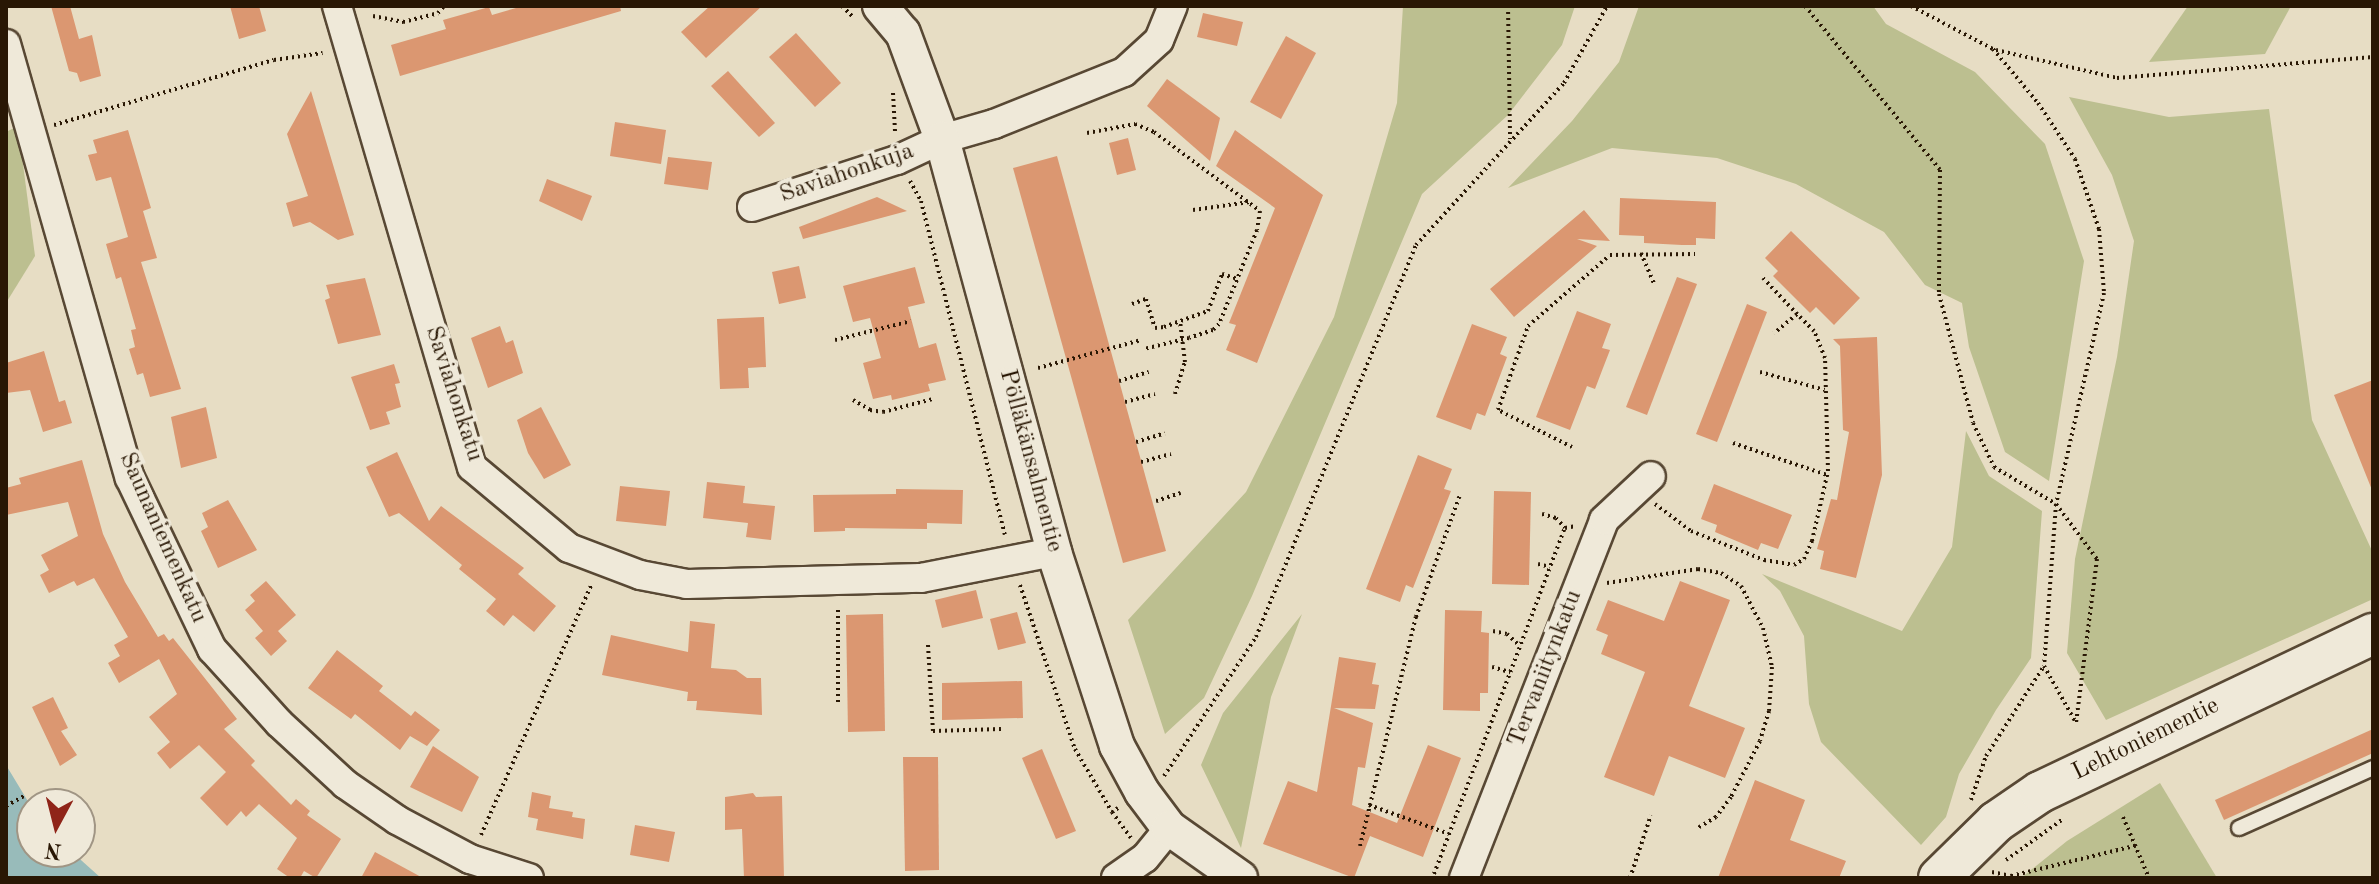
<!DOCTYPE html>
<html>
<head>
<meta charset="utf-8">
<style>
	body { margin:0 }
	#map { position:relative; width:2379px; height:884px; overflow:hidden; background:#e7ddc4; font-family:"Old Standard TT",serif }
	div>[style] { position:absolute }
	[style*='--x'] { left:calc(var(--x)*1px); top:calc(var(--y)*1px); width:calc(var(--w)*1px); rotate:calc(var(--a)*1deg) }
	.green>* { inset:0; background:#bcbf90 }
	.water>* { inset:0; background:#98bbba }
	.building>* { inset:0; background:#db9771 }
	.path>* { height:4px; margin-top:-2px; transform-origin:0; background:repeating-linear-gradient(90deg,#291704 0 2px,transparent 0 6px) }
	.roads { filter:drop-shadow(2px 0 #584834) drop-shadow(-2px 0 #584834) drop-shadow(0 2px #584834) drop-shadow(0 -2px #584834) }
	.service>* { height:14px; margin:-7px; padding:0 7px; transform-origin:7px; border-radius:7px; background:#efe9d9 }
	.minor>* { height:28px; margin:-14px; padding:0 14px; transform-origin:14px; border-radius:14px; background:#efe9d9 }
	.tertiary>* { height:34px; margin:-17px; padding:0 17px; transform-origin:17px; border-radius:17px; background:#efe9d9 }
	.secondary>* { height:40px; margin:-20px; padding:0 20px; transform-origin:20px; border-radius:20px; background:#efe9d9 }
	span { translate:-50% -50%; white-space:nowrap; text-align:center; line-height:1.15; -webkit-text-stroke:8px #efe9d9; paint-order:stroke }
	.street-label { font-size:24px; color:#291704 }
	.frame { position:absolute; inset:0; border:8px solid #291704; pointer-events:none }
	.north { position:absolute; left:16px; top:788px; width:80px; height:80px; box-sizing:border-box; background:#efe9d9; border:2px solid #a09584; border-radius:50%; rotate:187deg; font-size:22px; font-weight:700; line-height:32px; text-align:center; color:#291704 }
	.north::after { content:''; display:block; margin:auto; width:28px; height:36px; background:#8f2418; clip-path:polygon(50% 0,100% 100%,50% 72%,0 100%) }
</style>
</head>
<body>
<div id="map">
	<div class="green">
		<div style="clip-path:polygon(1403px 6px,1575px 6px,1562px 45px,1508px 115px,1422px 194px,1252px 596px,1204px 698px,1165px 734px,1128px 620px,1246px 492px,1334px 317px,1397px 103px)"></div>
		<div style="clip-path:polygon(1639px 6px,1873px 6px,1886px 24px,1975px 72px,2045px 144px,2084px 261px,2049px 481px,2005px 452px,1969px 347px,1962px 303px,1925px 285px,1884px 232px,1796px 184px,1717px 158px,1612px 148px,1508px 188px,1572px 121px,1619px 62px)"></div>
		<div style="clip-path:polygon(2188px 6px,2291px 6px,2265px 54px,2149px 62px)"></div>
		<div style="clip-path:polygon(2069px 97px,2169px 117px,2269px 109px,2312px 420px,2373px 553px,2373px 599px,2106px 720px,2067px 653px,2075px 559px,2117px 357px,2134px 241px,2112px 175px)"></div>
		<div style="clip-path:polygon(18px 126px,35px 256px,6px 303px,6px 132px)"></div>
		<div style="clip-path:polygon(1966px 431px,1989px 476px,2042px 511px,2031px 658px,1996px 710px,1959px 774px,1946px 817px,1921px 845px,1821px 742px,1809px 704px,1804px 636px,1780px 591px,1762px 574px,1902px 631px,1952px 547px)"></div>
		<div style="clip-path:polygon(1302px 614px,1271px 697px,1241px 848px,1201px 765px,1223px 713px)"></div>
		<div style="clip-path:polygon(2160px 783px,2217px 878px,2021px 878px,2067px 841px)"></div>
	</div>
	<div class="water">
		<div style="clip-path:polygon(6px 765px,32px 808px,32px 852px,72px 852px,101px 878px,6px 878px)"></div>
	</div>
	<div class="building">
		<div style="clip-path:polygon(51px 6px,70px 6px,79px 39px,92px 35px,101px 76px,80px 82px,77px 73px,69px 71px)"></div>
		<div style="clip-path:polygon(230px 6px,259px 6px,266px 31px,239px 39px)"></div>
		<div style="clip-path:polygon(523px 6px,620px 6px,621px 11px,400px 76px,391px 45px,446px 29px,443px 20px,489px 7px,492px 15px)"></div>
		<div style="clip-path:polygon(710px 6px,762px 6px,706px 58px,681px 32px)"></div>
		<div style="clip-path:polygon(1203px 13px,1243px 22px,1237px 46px,1197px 37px)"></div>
		<div style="clip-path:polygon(796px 33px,841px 83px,815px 107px,769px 57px)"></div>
		<div style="clip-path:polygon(1286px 36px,1316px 53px,1281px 119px,1250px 102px)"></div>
		<div style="clip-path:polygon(728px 71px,775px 123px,759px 137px,711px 86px)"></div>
		<div style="clip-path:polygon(1167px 79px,1220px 118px,1210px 161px,1147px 106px)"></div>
		<div style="clip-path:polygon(311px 91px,354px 235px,338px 240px,310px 222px,293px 227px,286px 203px,308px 196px,287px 134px)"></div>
		<div style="clip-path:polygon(615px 122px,666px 130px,661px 164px,610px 156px)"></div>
		<div style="clip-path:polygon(128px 130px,151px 208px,143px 211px,157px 258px,141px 262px,181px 389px,150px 397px,143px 373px,137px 375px,129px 349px,135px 347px,131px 330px,136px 329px,121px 277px,116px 279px,106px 244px,128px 237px,111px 177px,96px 181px,88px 155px,97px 153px,93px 140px)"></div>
		<div style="clip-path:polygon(1235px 130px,1323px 195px,1257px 363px,1226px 350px,1236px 325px,1229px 323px,1275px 208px,1216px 166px)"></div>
		<div style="clip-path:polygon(1128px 138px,1136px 170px,1117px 175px,1109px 143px)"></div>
		<div style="clip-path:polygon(1057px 156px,1166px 551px,1123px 563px,1013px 168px)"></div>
		<div style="clip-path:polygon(668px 157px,712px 162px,708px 190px,664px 184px)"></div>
		<div style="clip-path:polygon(547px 179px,592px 196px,582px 221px,539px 201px)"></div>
		<div style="clip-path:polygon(877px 197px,907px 211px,803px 239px,799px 227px)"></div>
		<div style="clip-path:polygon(1620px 198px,1716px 202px,1715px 239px,1696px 238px,1696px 245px,1682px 245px,1644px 243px,1644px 236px,1619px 235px)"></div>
		<div style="clip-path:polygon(1584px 210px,1610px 241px,1577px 239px,1597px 246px,1514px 317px,1490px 289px)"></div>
		<div style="clip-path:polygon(1791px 231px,1860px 298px,1834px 325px,1816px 307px,1810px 313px,1773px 276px,1778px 271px,1765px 258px)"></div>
		<div style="clip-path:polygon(799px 266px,806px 298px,779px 304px,772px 272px)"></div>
		<div style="clip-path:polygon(915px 267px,925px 303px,908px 307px,919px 348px,936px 343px,946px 380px,928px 384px,930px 391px,892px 400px,891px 395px,873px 399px,863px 363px,881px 358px,870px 318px,853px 322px,843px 286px)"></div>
		<div style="clip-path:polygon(1677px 277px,1697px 284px,1647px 415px,1626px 407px)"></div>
		<div style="clip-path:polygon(365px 278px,381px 335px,338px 344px,325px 300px,330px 298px,326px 285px)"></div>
		<div style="clip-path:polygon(1747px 304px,1767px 312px,1717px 442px,1696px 434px)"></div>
		<div style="clip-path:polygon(1577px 311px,1611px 324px,1602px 348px,1610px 350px,1603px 368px,1595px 389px,1587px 386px,1570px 430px,1536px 417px)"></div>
		<div style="clip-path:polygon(764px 317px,766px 367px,748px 368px,749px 388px,720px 389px,717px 319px)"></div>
		<div style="clip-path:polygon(1472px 324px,1507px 337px,1500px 354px,1507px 357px,1485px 416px,1477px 413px,1471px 430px,1436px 417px)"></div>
		<div style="clip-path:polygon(500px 326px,506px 343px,513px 340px,523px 373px,488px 388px,471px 338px)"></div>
		<div style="clip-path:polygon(1877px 337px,1882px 475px,1856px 578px,1820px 569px,1824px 551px,1817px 549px,1831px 499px,1837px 500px,1849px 432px,1843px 430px,1840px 346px,1833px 339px)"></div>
		<div style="clip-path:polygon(44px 351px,59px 402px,65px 400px,72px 423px,43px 432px,30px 390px,6px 393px,6px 363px)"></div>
		<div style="clip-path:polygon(394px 364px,400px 383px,395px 384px,401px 407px,386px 412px,390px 424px,370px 430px,351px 377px)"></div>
		<div style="clip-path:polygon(2373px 380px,2373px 490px,2372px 490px,2334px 395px)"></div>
		<div style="clip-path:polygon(206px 407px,217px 458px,181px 468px,171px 417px)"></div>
		<div style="clip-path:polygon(541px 407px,571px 465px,544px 479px,528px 453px,517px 420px)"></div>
		<div style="clip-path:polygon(397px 452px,429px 521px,441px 506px,524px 568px,518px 574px,556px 606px,534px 632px,513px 615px,504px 626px,486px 611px,496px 599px,459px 569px,462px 565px,399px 513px,389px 517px,366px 467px)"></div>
		<div style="clip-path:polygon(1418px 455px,1452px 469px,1444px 489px,1451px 491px,1413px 588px,1406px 585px,1400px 602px,1366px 589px)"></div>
		<div style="clip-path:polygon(82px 460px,103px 534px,125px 582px,158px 637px,164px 634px,169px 641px,173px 638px,237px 719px,224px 729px,255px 761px,251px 765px,291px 805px,296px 799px,310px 811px,307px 815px,341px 839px,316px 878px,304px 871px,300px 878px,290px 878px,277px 869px,297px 838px,259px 804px,246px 817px,241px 811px,227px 826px,200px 798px,226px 772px,199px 745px,170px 769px,157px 753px,170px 742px,149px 717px,177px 694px,159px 659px,119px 683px,108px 663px,120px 656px,114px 645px,128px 637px,94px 578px,77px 586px,74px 581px,49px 593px,40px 575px,49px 570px,41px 555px,78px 536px,68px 502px,6px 515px,6px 488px,21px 484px,19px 478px)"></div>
		<div style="clip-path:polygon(707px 482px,745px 486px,743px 503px,775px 506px,771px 540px,746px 537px,748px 523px,703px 518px)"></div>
		<div style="clip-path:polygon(1714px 484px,1792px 515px,1778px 549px,1761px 543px,1758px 550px,1715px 532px,1717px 525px,1701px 519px)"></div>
		<div style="clip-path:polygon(620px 486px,670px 491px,666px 526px,616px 521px)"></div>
		<div style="clip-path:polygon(896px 489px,963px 490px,962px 524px,927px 523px,927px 529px,845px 528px,845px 531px,814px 532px,813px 495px,896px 494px)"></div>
		<div style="clip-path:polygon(1494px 491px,1531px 492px,1529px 585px,1492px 584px)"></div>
		<div style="clip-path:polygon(228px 500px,257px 550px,218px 568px,201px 531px,208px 527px,202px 513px)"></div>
		<div style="clip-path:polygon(266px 581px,296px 615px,278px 631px,287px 641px,271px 656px,255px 638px,263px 631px,245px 610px,255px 601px,250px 595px)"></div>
		<div style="clip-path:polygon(1680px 581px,1730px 600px,1689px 706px,1745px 728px,1725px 778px,1669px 756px,1654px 796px,1604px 777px,1645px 672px,1601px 654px,1608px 635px,1596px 630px,1608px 600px,1664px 621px)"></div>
		<div style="clip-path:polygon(976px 590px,983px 618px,942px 628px,935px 600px)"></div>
		<div style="clip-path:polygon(1445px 610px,1482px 611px,1481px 632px,1489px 633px,1488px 693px,1480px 693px,1480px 711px,1443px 710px)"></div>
		<div style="clip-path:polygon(1017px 612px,1026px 643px,998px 650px,990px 619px)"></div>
		<div style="clip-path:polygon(883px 614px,885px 731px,848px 732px,846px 615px)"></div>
		<div style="clip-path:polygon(690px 621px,715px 624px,711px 668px,736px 670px,747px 678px,761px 678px,762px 715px,696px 710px,697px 701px,687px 701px,688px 692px,602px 675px,611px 635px,688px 652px)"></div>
		<div style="clip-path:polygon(337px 650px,383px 686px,379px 691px,411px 716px,415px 711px,440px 730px,427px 746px,410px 736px,400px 750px,355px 714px,351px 719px,308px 688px)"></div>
		<div style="clip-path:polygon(1339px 657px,1376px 663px,1372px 684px,1379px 685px,1375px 709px,1334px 708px,1373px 723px,1365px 768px,1358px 767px,1352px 805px,1397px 823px,1428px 745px,1461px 758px,1423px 857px,1370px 836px,1354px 878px,1263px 844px,1288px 781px,1317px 792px)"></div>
		<div style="clip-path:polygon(1022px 681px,1023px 718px,942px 720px,942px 683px)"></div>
		<div style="clip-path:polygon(53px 697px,68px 728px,61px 731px,77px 755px,60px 766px,32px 707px)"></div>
		<div style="clip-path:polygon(2373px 729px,2373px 753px,2224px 820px,2215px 800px)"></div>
		<div style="clip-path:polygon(433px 746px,479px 777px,462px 812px,410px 787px)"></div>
		<div style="clip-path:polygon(1042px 749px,1076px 831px,1056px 839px,1022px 758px)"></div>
		<div style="clip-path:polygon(903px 757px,938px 757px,939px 870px,905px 871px)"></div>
		<div style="clip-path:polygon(1755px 780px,1805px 800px,1790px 840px,1846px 861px,1839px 878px,1718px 878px)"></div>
		<div style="clip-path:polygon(532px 792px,551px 796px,549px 808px,573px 812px,572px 817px,585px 819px,583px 839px,536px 830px,538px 819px,528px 817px)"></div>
		<div style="clip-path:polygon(753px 793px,756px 797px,782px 796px,784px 878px,744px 878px,742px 829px,725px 830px,725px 797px)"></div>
		<div style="clip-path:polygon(635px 825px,675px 832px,669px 862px,630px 855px)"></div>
		<div style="clip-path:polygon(375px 852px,423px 878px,361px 878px)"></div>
	</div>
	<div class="path">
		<div style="--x:842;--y:6;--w:14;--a:45"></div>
		<div style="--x:1508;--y:6;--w:133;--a:89.1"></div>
		<div style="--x:1805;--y:6;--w:212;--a:50.5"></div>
		<div style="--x:1940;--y:170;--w:124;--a:90.5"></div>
		<div style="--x:1939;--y:294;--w:133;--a:75.2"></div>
		<div style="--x:1973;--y:423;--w:49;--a:64.5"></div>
		<div style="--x:1994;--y:467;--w:72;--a:30.8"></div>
		<div style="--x:2056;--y:504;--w:69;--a:53.3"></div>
		<div style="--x:2097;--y:559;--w:165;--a:97.3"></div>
		<div style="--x:1911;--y:6;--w:93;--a:27.7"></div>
		<div style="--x:1993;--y:49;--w:70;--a:50.2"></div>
		<div style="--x:2038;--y:103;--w:67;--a:56.5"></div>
		<div style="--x:2075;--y:159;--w:74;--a:71.1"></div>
		<div style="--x:2099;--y:229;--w:64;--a:85.5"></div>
		<div style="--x:2104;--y:293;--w:216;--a:102.8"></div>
		<div style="--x:2056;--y:504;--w:162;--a:94.2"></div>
		<div style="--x:2044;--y:666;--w:63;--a:60.6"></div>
		<div style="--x:373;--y:16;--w:31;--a:11"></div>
		<div style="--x:403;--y:22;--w:36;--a:-14"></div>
		<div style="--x:438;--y:13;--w:9;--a:-49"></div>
		<div style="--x:1996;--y:50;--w:124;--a:13"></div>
		<div style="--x:2117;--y:78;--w:257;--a:-4.7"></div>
		<div style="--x:893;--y:93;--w:39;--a:87"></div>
		<div style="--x:54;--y:125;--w:229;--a:-16.5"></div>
		<div style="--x:274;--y:60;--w:49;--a:-8.1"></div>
		<div style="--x:1087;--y:133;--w:49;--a:-10.6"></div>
		<div style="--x:1135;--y:124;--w:21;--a:23"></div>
		<div style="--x:1154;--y:132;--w:132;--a:36.7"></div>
		<div style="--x:1260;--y:211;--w:19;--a:99"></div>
		<div style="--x:1257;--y:230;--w:101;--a:112"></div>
		<div style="--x:1219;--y:324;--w:8;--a:135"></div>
		<div style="--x:1213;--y:330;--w:25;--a:162"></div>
		<div style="--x:1189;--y:338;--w:46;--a:166.3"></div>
		<div style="--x:910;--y:181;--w:23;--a:61"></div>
		<div style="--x:921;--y:201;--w:344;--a:75.9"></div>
		<div style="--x:1193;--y:210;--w:57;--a:-8.1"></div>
		<div style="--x:1641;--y:253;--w:33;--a:67"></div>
		<div style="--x:1763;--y:278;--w:50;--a:46.6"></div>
		<div style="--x:1132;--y:304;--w:15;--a:-20"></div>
		<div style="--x:1146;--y:299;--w:30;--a:73"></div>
		<div style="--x:1155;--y:328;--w:9;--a:-6"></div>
		<div style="--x:1164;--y:327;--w:47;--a:-20"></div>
		<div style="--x:1208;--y:311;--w:40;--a:-69"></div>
		<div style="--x:1222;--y:274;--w:16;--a:18"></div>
		<div style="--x:835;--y:340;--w:78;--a:-14"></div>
		<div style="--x:1038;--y:368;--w:107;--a:-15.2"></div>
		<div style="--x:1760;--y:372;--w:67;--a:15.5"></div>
		<div style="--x:1119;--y:381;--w:31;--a:-17"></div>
		<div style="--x:1175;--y:394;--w:34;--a:-73"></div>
		<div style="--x:1185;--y:362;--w:39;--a:-97"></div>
		<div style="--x:853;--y:400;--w:20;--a:30"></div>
		<div style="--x:870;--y:410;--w:13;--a:9"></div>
		<div style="--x:883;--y:412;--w:52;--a:-14.6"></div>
		<div style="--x:1125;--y:402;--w:31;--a:-15"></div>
		<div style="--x:1136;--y:442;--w:30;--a:-17"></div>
		<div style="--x:1733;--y:443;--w:99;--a:18.8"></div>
		<div style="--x:1572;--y:447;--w:83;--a:-153.4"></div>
		<div style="--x:1498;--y:410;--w:89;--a:-70.3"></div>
		<div style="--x:1528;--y:326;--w:108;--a:-40.9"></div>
		<div style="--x:1610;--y:255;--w:85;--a:-0.7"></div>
		<div style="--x:1141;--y:462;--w:31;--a:-15"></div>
		<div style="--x:1156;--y:501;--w:26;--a:-18"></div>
		<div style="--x:1655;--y:504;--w:45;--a:36.9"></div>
		<div style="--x:1691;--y:531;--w:79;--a:21.7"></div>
		<div style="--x:1764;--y:560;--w:30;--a:9"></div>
		<div style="--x:1794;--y:565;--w:12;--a:-31"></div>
		<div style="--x:1804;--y:559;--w:20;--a:-66"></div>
		<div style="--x:1812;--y:541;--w:72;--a:-77.1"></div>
		<div style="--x:1828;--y:471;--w:113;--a:-91.5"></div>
		<div style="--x:1825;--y:358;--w:29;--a:-112"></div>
		<div style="--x:1814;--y:331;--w:24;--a:-135"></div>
		<div style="--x:1797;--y:314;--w:30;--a:140"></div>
		<div style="--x:1542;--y:514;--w:15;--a:16"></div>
		<div style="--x:1556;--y:518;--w:13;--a:48"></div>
		<div style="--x:1538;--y:564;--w:12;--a:14"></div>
		<div style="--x:1607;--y:583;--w:92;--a:-8.7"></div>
		<div style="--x:1698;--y:569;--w:23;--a:10"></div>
		<div style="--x:1721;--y:573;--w:24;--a:33"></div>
		<div style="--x:1741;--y:586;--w:47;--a:62.4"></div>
		<div style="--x:1763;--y:628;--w:40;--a:77"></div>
		<div style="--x:1772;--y:667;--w:44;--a:93.9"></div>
		<div style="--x:1769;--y:711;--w:31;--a:107"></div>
		<div style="--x:1760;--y:741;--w:63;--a:117.4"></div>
		<div style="--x:1731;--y:797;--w:25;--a:127"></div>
		<div style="--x:1716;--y:817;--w:23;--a:149"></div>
		<div style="--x:1020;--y:585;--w:173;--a:71.5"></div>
		<div style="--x:1075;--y:749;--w:73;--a:59.6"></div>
		<div style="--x:1493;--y:631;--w:14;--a:12"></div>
		<div style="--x:1507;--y:634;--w:18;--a:43"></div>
		<div style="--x:928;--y:645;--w:86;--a:86.7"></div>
		<div style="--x:933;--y:731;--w:68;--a:-1.7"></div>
		<div style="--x:1492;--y:667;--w:19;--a:16"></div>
		<div style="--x:838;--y:702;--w:94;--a:-90"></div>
		<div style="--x:1164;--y:776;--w:167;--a:-56.5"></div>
		<div style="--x:1256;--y:637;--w:423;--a:-67.8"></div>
		<div style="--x:1416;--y:245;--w:219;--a:-47.6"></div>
		<div style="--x:1564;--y:83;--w:88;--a:-60.8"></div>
		<div style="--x:1971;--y:800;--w:46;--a:-71.2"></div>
		<div style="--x:1986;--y:756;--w:107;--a:-57.2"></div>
		<div style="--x:1369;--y:805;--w:85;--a:19.9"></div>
		<div style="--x:6;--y:806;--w:21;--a:-29"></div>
		<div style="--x:1118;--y:808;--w:7;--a:146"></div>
		<div style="--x:1112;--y:812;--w:32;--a:54"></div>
		<div style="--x:2123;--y:817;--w:66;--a:66.9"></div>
		<div style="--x:481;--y:835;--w:275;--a:-66.2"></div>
		<div style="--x:1360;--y:846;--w:236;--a:-76.3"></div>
		<div style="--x:1416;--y:617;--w:130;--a:-70.2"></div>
		<div style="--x:2006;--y:860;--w:70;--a:-35.7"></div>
		<div style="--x:1992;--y:872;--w:19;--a:12"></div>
		<div style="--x:2011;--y:876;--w:131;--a:-13.7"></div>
		<div style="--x:1434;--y:874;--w:370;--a:-69.3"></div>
		<div style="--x:1565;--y:528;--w:11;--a:-10"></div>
		<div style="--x:1630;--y:878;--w:66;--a:-71.6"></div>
	</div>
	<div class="roads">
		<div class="service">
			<div style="--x:2239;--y:828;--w:147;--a:-24.1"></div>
		</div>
		<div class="minor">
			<div style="--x:337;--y:6;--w:480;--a:73.7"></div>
			<div style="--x:472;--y:467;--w:126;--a:39.9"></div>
			<div style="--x:569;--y:548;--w:76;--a:20.8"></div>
			<div style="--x:640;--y:575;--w:48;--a:10.8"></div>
			<div style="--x:687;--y:584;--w:234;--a:-1.5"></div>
			<div style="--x:921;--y:578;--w:136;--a:-11.1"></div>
			<div style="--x:6;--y:44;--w:451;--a:74.1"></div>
			<div style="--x:130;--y:478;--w:190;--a:64.4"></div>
			<div style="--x:212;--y:649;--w:100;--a:47.8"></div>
			<div style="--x:279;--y:723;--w:90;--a:42.7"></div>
			<div style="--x:345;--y:784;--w:63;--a:34.7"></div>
			<div style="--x:397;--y:820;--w:83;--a:28.1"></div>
			<div style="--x:470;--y:859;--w:62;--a:17.9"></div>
			<div style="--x:752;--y:207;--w:152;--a:-18"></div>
			<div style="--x:897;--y:160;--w:50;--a:-25"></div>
			<div style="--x:942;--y:139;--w:54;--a:-16.1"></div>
			<div style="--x:994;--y:124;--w:140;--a:-21.8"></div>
			<div style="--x:1124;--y:72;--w:47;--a:-42.4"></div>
			<div style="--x:1159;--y:40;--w:37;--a:-68"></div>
			<div style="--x:1116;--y:878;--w:35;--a:-35"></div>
			<div style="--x:1145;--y:858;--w:38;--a:-51"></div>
			<div style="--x:1464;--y:878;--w:384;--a:-68.6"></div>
			<div style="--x:1604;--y:520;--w:64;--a:-43.1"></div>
		</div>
		<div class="tertiary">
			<div style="--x:880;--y:6;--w:35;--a:50"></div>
			<div style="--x:903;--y:33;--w:113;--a:69.8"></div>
			<div style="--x:942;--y:139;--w:428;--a:74.8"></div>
			<div style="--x:1054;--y:552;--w:204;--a:72"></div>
			<div style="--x:1117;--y:746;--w:52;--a:61.5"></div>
			<div style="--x:1142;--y:792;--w:45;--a:53.1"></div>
			<div style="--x:1169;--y:828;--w:87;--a:35.2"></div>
		</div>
		<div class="secondary">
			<div style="--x:1939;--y:878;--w:80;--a:-44.5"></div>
			<div style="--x:1996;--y:822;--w:53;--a:-34.3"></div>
			<div style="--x:2040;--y:792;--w:369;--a:-25.4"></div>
		</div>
	</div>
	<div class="street-label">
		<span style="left:847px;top:174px;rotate:-19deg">Saviahonkuja</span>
		<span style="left:453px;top:394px;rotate:72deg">Saviahonkatu</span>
		<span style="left:1030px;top:461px;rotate:75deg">Pölläkänsalmentie</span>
		<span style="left:162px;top:538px;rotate:66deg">Saunaniemenkatu</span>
		<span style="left:1546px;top:669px;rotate:-69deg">Tervaniitynkatu</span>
		<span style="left:2146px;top:740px;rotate:-26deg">Lehtoniementie</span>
	</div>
	<div class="frame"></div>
	<div class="north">N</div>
</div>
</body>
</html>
